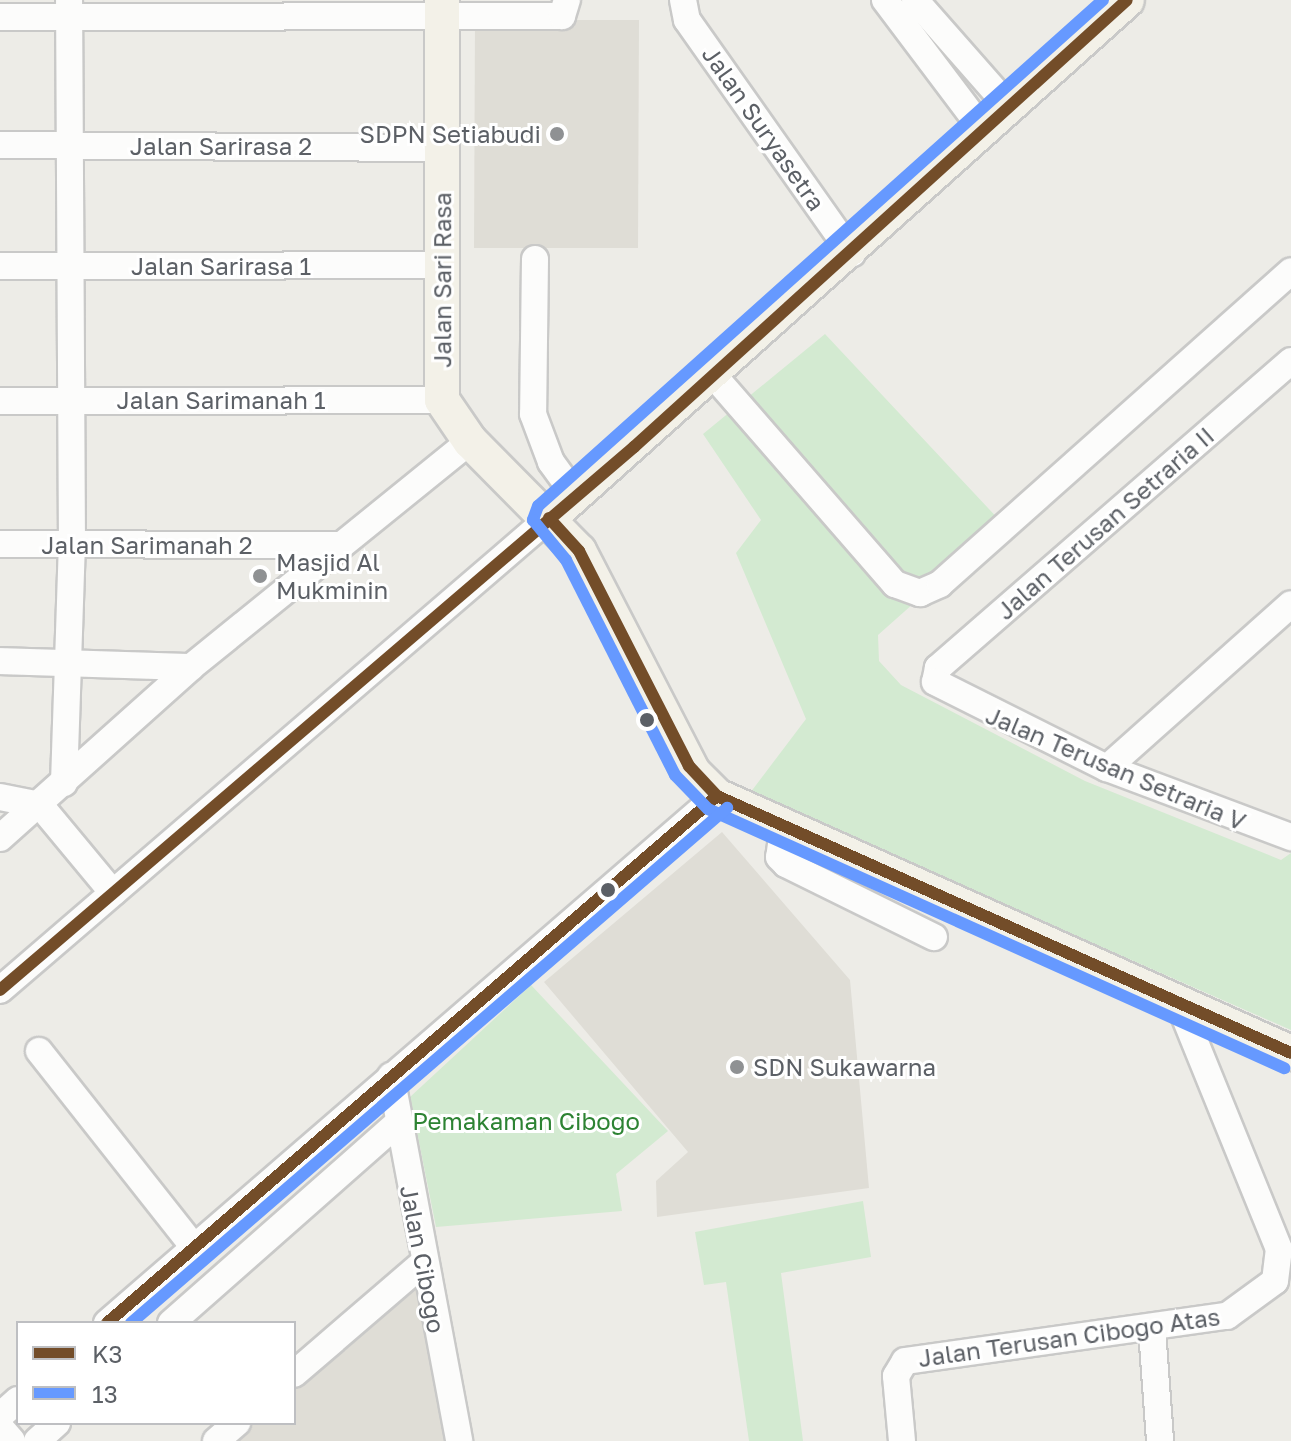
<!DOCTYPE html>
<html>
<head>
<meta charset="utf-8">
<style>
	body { margin:0 }
	#map { position:relative; width:1291px; height:1441px; overflow:hidden; background:#edece7; font-family:"Golos Text",sans-serif }
	div>[style] { position:absolute }
	[style*='--x'] { left:calc(var(--x)*1px); top:calc(var(--y)*1px); width:calc(var(--w)*1px); rotate:calc(var(--a)*1deg) }
	.education>* { inset:0; background:#dfddd6 }
	.green>* { inset:0; background:#d3ead1 }
	.roads { filter:drop-shadow(2px 0 #c9c9c8) drop-shadow(-2px 0 #c9c9c8) drop-shadow(0 2px #c9c9c8) drop-shadow(0 -2px #c9c9c8) }
	.minor>* { height:26px; margin:-13px; padding:0 13px; transform-origin:13px; border-radius:13px; background:#fcfcfb }
	.major>* { height:34px; margin:-17px; padding:0 17px; transform-origin:17px; border-radius:17px; background:#f3f1e8 }
	.bus-1>* { height:12px; margin:-6px; padding:0 6px; transform-origin:6px; border-radius:6px; background:#734d29 }
	.bus-2>* { height:12px; margin:-6px; padding:0 6px; transform-origin:6px; border-radius:6px; background:#69f }
	.dots>* { width:22px; height:22px; translate:-50% -50%; box-sizing:border-box; border:4px solid #fff; border-radius:50% }
	span { translate:-50% -50%; white-space:nowrap; text-align:center; line-height:1.15; -webkit-text-stroke:6px #fff; paint-order:stroke }
	.street-label { font-size:24px; color:#5c6066 }
	.poi-label { font-size:24px; color:#5c6066 }
	.right { translate:-100% -50%; text-align:right }
	.left { translate:0 -50%; text-align:left }
	.park-label { font-size:24px; color:#2d8333 }
	.legend { position:absolute; left:16px; top:1321px; width:280px; height:104px; box-sizing:border-box; background:#fff; border:2px solid #bebfc2; margin:0; padding:10px 14px; list-style:none; font-size:24px; color:#5c6066 }
	.legend li { display:flex; align-items:center; gap:16px; height:40px }
	.legend b { width:40px; border:2px solid #bebfc2 }
</style>
</head>
<body>
<div id="map">
	<div class="education">
		<div style="clip-path:polygon(475px 20px,639px 20px,638px 248px,474px 248px)"></div>
		<div style="clip-path:polygon(722px 832px,850px 980px,869px 1188px,657px 1217px,656px 1181px,688px 1152px,544px 982px)"></div>
		<div style="clip-path:polygon(414px 1281px,445px 1441px,229px 1441px,250px 1423px,294px 1423px,294px 1385px)"></div>
	</div>
	<div class="green">
		<div style="clip-path:polygon(825px 334px,1003px 524px,878px 635px,879px 661px,901px 685px,1085px 781px,1281px 860px,1291px 853px,1291px 1030px,750px 793px,806px 719px,736px 553px,761px 520px,703px 434px)"></div>
		<div style="clip-path:polygon(531px 985px,668px 1131px,616px 1174px,622px 1211px,436px 1227px,410px 1097px)"></div>
		<div style="clip-path:polygon(863px 1201px,871px 1257px,781px 1273px,803px 1441px,749px 1441px,726px 1282px,704px 1285px,695px 1232px)"></div>
	</div>
	<div class="roads">
		<div class="minor">
			<div style="--x:683;--y:0;--w:20;--a:79"></div>
			<div style="--x:687;--y:20;--w:286;--a:54.8"></div>
			<div style="--x:885;--y:0;--w:163;--a:53"></div>
			<div style="--x:915;--y:0;--w:142;--a:48.7"></div>
			<div style="--x:0;--y:17;--w:562;--a:-0.1"></div>
			<div style="--x:562;--y:16;--w:17;--a:-73"></div>
			<div style="--x:0;--y:145;--w:442;--a:0.4"></div>
			<div style="--x:535;--y:259;--w:155;--a:90.7"></div>
			<div style="--x:533;--y:414;--w:51;--a:69.4"></div>
			<div style="--x:551;--y:462;--w:41;--a:54"></div>
			<div style="--x:0;--y:266;--w:441;--a:-0.1"></div>
			<div style="--x:1291;--y:361;--w:468;--a:139"></div>
			<div style="--x:938;--y:668;--w:14;--a:102"></div>
			<div style="--x:935;--y:682;--w:192;--a:26.6"></div>
			<div style="--x:1107;--y:768;--w:197;--a:20.6"></div>
			<div style="--x:714;--y:376;--w:276;--a:49"></div>
			<div style="--x:895;--y:584;--w:27;--a:20"></div>
			<div style="--x:920;--y:593;--w:22;--a:-24"></div>
			<div style="--x:940;--y:584;--w:470;--a:-41.7"></div>
			<div style="--x:0;--y:401;--w:442;--a:-0.1"></div>
			<div style="--x:0;--y:544;--w:341;--a:0.2"></div>
			<div style="--x:0;--y:661;--w:191;--a:1.8"></div>
			<div style="--x:1107;--y:768;--w:246;--a:-41.7"></div>
			<div style="--x:64;--y:783;--w:237;--a:-88.1"></div>
			<div style="--x:72;--y:546;--w:546;--a:-90.31"></div>
			<div style="--x:0;--y:797;--w:41;--a:11.3"></div>
			<div style="--x:40;--y:805;--w:114;--a:50.3"></div>
			<div style="--x:784;--y:823;--w:34;--a:98"></div>
			<div style="--x:779;--y:857;--w:10;--a:45"></div>
			<div style="--x:786;--y:864;--w:165;--a:26.3"></div>
			<div style="--x:0;--y:838;--w:256;--a:-41.8"></div>
			<div style="--x:191;--y:667;--w:359;--a:-39"></div>
			<div style="--x:0;--y:990;--w:724;--a:-40.69"></div>
			<div style="--x:39;--y:1051;--w:250;--a:51.7"></div>
			<div style="--x:391;--y:1076;--w:371;--a:79.4"></div>
			<div style="--x:107;--y:1323;--w:806;--a:-40.82"></div>
			<div style="--x:171;--y:1323;--w:303;--a:-41.4"></div>
			<div style="--x:1152;--y:1329;--w:112;--a:85.9"></div>
			<div style="--x:294;--y:1374;--w:170;--a:-40.7"></div>
			<div style="--x:0;--y:1416;--w:24;--a:-42"></div>
			<div style="--x:0;--y:1427;--w:18;--a:49"></div>
			<div style="--x:37;--y:1441;--w:27;--a:-42"></div>
			<div style="--x:216;--y:1441;--w:28;--a:-41"></div>
			<div style="--x:902;--y:1441;--w:65;--a:-95.3"></div>
			<div style="--x:896;--y:1376;--w:17;--a:-59"></div>
			<div style="--x:905;--y:1361;--w:325;--a:-8"></div>
			<div style="--x:1227;--y:1316;--w:59;--a:-36.1"></div>
			<div style="--x:1275;--y:1281;--w:32;--a:-83"></div>
			<div style="--x:1279;--y:1249;--w:269;--a:-112.1"></div>
		</div>
		<div class="major">
			<div style="--x:442;--y:0;--w:400;--a:90"></div>
			<div style="--x:442;--y:400;--w:50;--a:55.7"></div>
			<div style="--x:470;--y:441;--w:155;--a:45.3"></div>
			<div style="--x:579;--y:551;--w:249;--a:62.7"></div>
			<div style="--x:693;--y:772;--w:34;--a:45"></div>
			<div style="--x:717;--y:796;--w:629;--a:24.12"></div>
			<div style="--x:549;--y:518;--w:776;--a:-41.87"></div>
		</div>
	</div>
	<div class="bus-1">
		<div style="--x:549;--y:518;--w:45;--a:47.7"></div>
		<div style="--x:579;--y:551;--w:242;--a:62.9"></div>
		<div style="--x:689;--y:766;--w:41;--a:47"></div>
		<div style="--x:717;--y:796;--w:629;--a:24.12"></div>
		<div style="--x:0;--y:990;--w:835;--a:-40.58"></div>
		<div style="--x:634;--y:447;--w:665;--a:-42.2"></div>
		<div style="--x:107;--y:1323;--w:806;--a:-40.82"></div>
	</div>
	<div class="bus-2">
		<div style="--x:1103;--y:0;--w:758;--a:138.15"></div>
		<div style="--x:538;--y:506;--w:15;--a:110"></div>
		<div style="--x:533;--y:520;--w:52;--a:50.5"></div>
		<div style="--x:566;--y:560;--w:241;--a:63.1"></div>
		<div style="--x:675;--y:775;--w:47;--a:45.9"></div>
		<div style="--x:708;--y:809;--w:632;--a:24.21"></div>
		<div style="--x:131;--y:1323;--w:788;--a:-40.83"></div>
	</div>
	<div class="dots">
		<div style="left:557px;top:134px;background:#8f9193"></div>
		<div style="left:260px;top:576px;background:#8f9193"></div>
		<div style="left:647px;top:720px;background:#5c6066"></div>
		<div style="left:608px;top:890px;background:#5c6066"></div>
		<div style="left:737px;top:1067px;background:#8f9193"></div>
	</div>
	<div class="street-label">
		<span style="left:764px;top:128px;rotate:55deg">Jalan Suryasetra</span>
		<span style="left:221px;top:146px">Jalan Sarirasa 2</span>
		<span style="left:221px;top:266px">Jalan Sarirasa 1</span>
		<span style="left:442px;top:280px;rotate:-90deg">Jalan Sari Rasa</span>
		<span style="left:221px;top:400px">Jalan Sarimanah 1</span>
		<span style="left:1105px;top:523px;rotate:-41deg">Jalan Terusan Setraria II</span>
		<span style="left:147px;top:545px">Jalan Sarimanah 2</span>
		<span style="left:1116px;top:768px;rotate:23deg">Jalan Terusan Setraria V</span>
		<span style="left:423px;top:1259px;rotate:79deg">Jalan Cibogo</span>
		<span style="left:1069px;top:1337px;rotate:-8deg">Jalan Terusan Cibogo Atas</span>
	</div>
	<div class="poi-label">
		<span class="right" style="left:541px;top:134px">SDPN Setiabudi</span>
		<span class="left" style="left:276px;top:576px">Masjid Al<br>Mukminin</span>
		<span class="left" style="left:753px;top:1067px">SDN Sukawarna</span>
	</div>
	<div class="park-label">
		<span style="left:526px;top:1121px">Pemakaman Cibogo</span>
	</div>
	<ul class="legend">
	<li><b style="height:10px;background:#734d29"></b>K3</li>
	<li><b style="height:10px;background:#69f"></b>13</li>
	</ul>
</div>
</body>
</html>
